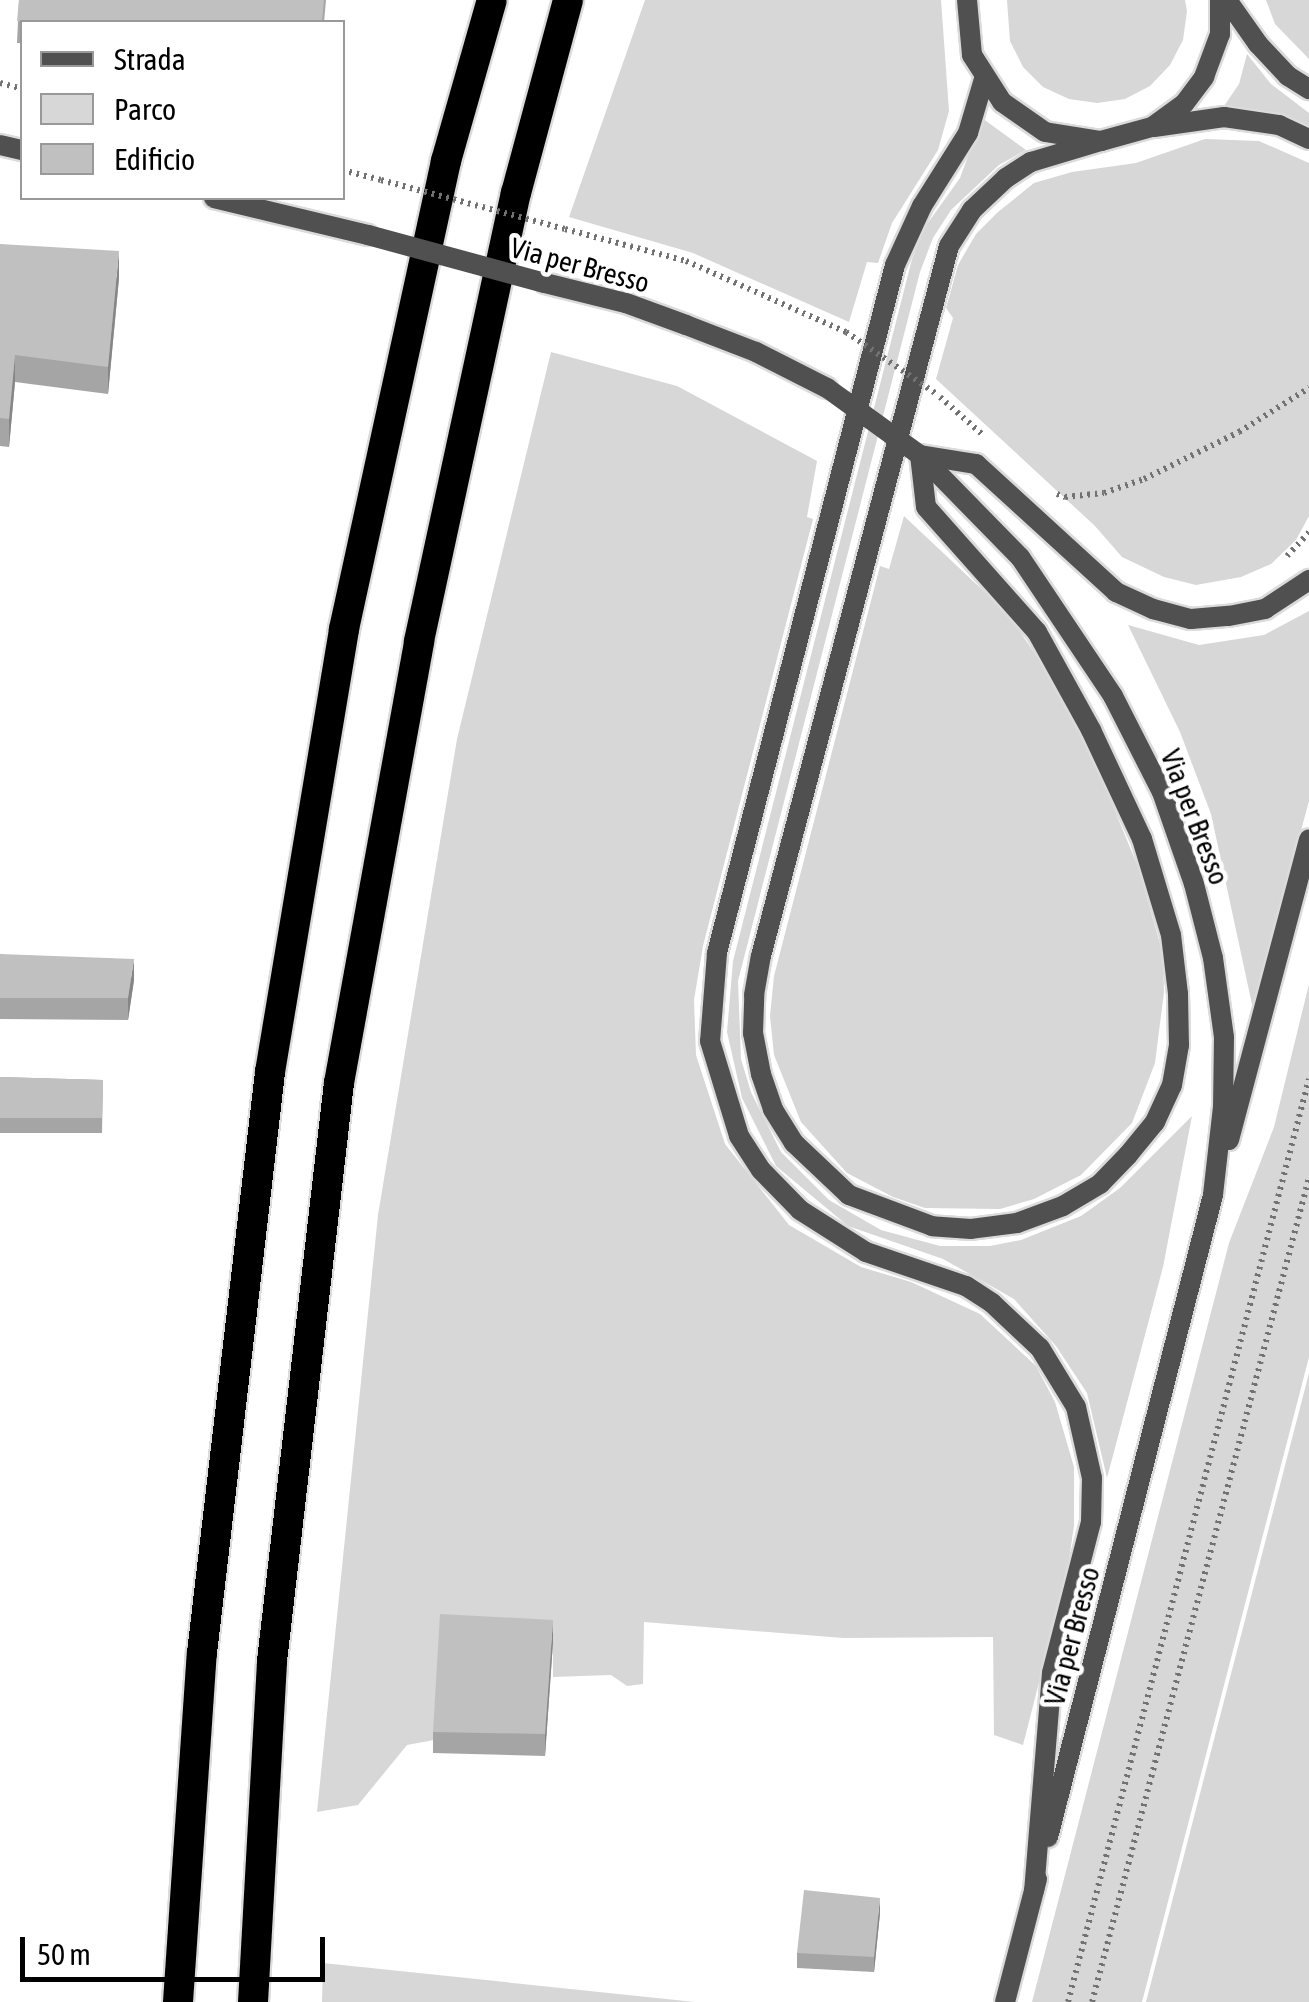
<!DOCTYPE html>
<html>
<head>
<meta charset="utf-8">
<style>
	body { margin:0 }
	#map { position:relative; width:1309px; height:2002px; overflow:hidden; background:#fff; font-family:"Asap Condensed",sans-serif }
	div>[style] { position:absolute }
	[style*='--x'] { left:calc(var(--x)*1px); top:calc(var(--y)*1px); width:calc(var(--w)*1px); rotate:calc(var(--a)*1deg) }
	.green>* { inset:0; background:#d7d7d7 }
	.path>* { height:6px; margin-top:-3px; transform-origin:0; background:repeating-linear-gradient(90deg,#727272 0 2.5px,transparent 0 7.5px) }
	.roads { filter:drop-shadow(2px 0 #dbdbdb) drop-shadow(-2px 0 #dbdbdb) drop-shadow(0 2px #dbdbdb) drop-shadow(0 -2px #dbdbdb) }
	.tertiary>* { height:20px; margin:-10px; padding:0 10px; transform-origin:10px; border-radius:10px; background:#505050 }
	.motorway>* { height:30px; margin:-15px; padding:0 15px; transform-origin:15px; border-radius:15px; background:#000 }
	.path-bridge>* { height:6px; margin-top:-3px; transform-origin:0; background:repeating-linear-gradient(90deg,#727272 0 2.5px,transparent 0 7.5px) }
	.tertiary-bridge>* { height:20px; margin:-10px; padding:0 10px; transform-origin:10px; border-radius:10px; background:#505050 }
	.wall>* { inset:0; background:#a5a5a5 }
	.shaded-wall>* { inset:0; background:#868686 }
	.building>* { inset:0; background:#c0c0c0 }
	span { translate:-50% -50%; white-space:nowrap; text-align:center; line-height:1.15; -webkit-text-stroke:9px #fff; paint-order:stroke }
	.street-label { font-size:28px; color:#000 }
	.legend { position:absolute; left:20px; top:20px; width:325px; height:180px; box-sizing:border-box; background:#fff; border:2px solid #999; margin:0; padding:12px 18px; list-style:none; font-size:30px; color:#000 }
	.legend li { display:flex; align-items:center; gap:20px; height:50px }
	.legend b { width:50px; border:2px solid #999 }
	.scale { position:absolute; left:20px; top:1937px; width:305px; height:45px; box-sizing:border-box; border:5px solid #000; border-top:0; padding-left:12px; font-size:30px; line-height:35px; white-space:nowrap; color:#000; -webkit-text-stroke:8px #fff; paint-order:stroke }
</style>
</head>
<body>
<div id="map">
	<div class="green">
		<div style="clip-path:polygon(645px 0,941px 0,949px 111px,938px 150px,892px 223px,878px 263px,867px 262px,849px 322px,693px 253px,569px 217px)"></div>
		<div style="clip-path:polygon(1007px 0,1185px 0,1187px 11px,1183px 40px,1170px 65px,1150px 86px,1125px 99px,1097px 103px,1069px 99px,1043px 87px,1023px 67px,1010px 41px)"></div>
		<div style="clip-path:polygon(1266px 0,1309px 0,1309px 59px,1275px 24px)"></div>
		<div style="clip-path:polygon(1247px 54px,1271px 84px,1309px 113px,1309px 126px,1256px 110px,1222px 109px,1239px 84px)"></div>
		<div style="clip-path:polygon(982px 118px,1026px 150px,999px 165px,951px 210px,933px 238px,920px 272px,738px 981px,741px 1059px,751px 1092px,781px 1152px,829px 1200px,881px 1230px,940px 1246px,990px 1246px,1021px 1240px,1081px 1216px,1120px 1188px,1192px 1116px,1163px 1267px,1107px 1478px,1087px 1393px,1056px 1346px,1014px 1299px,943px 1259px,848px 1226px,776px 1166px,742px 1098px,727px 1032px,733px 961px,912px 259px,925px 227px,960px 178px)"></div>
		<div style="clip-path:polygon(1205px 139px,1259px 141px,1309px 163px,1309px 516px,1296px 540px,1271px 564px,1241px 577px,1196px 585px,1164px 577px,1122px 557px,1095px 526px,936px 379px,953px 318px,946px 308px,958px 265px,976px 234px,998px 212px,1034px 183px,1072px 172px,1136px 163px)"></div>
		<div style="clip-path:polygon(551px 352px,677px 386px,817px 461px,807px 517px,813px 519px,703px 946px,694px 1000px,696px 1055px,725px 1144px,789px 1225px,861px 1267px,911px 1282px,980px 1314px,1036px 1366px,1055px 1402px,1074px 1467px,1074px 1526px,1067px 1573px,1023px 1745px,994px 1735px,993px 1637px,843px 1638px,644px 1622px,643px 1684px,627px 1686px,611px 1675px,553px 1677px,553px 1642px,434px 1740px,407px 1745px,358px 1805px,317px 1812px,378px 1215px,457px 739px)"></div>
		<div style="clip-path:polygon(904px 516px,1008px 614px,1048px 673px,1099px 772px,1138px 867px,1163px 954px,1164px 992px,1155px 1063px,1132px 1123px,1081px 1175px,1034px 1199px,1000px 1209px,925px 1208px,893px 1197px,847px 1173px,801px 1122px,774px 1055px,770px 1016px,774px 976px,880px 566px,889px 569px)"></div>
		<div style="clip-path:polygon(1309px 611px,1309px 801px,1253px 1009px,1211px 814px,1180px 732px,1128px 625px,1199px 645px,1264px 635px)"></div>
		<div style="clip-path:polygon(1309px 984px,1309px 1357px,1142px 2002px,1032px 2002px,1229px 1243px,1274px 1127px)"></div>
		<div style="clip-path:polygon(1309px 1373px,1309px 2002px,1146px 2002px)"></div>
		<div style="clip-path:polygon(323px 1963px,695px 2002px,322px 2002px)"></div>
	</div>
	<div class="path">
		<div style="--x:0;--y:83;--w:23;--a:15"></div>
		<div style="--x:342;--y:170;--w:40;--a:14.4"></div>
		<div style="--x:565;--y:229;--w:125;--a:14.8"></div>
		<div style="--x:686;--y:261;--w:175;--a:23.9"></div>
		<div style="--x:940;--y:397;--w:57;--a:41.5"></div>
		<div style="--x:1057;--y:494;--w:9;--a:21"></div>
		<div style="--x:1065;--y:497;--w:39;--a:-6"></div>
		<div style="--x:1104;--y:493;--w:42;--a:-19.3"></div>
		<div style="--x:1144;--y:479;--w:106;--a:-26.3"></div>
		<div style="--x:1239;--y:432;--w:83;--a:-32.2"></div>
		<div style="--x:1287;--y:556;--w:33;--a:-47"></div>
		<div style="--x:1068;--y:2002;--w:954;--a:-75.37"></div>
		<div style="--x:1092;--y:2002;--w:852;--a:-75.25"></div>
	</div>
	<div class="roads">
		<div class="tertiary">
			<div style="--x:967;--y:0;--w:55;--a:84.8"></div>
			<div style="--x:972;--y:55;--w:56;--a:57.4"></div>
			<div style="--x:1002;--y:102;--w:52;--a:34.9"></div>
			<div style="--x:1045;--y:132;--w:57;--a:9.1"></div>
			<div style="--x:1101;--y:141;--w:53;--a:-15.4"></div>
			<div style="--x:1152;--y:127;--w:39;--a:-36"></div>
			<div style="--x:1184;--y:104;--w:34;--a:-53"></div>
			<div style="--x:1204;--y:77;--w:46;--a:-69.6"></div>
			<div style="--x:1220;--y:34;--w:34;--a:-90"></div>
			<div style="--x:1227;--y:0;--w:54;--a:54.8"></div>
			<div style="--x:1258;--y:44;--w:44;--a:46.8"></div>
			<div style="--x:1288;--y:76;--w:25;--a:32"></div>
			<div style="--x:984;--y:79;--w:56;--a:106.5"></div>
			<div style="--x:968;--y:133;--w:86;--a:122.2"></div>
			<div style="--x:922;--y:206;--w:65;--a:114.6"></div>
			<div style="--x:895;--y:265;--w:711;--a:104.51"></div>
			<div style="--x:717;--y:953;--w:88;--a:94.5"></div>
			<div style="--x:710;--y:1041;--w:99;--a:73"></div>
			<div style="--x:739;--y:1136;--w:40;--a:57.1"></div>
			<div style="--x:761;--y:1170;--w:56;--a:45.7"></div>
			<div style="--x:800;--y:1210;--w:78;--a:32.5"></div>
			<div style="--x:866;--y:1252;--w:106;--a:18.8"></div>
			<div style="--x:966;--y:1286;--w:31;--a:33"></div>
			<div style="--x:992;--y:1303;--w:66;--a:43.2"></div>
			<div style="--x:1040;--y:1348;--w:69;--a:58.6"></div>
			<div style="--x:1076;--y:1407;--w:73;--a:77.3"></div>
			<div style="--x:1092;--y:1478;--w:44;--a:91.3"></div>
			<div style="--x:1091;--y:1522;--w:156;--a:104.5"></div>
			<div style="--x:1052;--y:1673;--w:218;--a:94.7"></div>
			<div style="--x:1154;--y:127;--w:71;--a:-8.1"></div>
			<div style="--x:1224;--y:117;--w:56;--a:8.3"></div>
			<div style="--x:1279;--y:125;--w:33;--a:25"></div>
			<div style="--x:0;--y:145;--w:23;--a:13"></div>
			<div style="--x:214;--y:198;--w:158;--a:13.5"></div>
			<div style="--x:545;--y:283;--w:83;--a:13.9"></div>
			<div style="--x:626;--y:303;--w:64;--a:20.1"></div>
			<div style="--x:686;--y:325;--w:75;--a:21.1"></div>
			<div style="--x:756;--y:352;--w:80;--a:26.9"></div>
			<div style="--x:920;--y:455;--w:52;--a:83.4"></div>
			<div style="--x:926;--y:507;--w:167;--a:48.4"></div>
			<div style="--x:1037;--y:632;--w:112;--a:61.1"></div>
			<div style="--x:1091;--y:730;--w:120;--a:64.9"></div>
			<div style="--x:1142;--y:839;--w:100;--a:73.2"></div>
			<div style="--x:1171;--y:935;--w:59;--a:83.2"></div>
			<div style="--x:1178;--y:994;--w:51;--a:88.9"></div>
			<div style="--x:1179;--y:1045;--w:41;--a:99.9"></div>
			<div style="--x:1172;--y:1085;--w:41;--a:114.7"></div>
			<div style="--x:1155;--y:1122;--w:43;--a:129.3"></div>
			<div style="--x:1128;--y:1155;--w:40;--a:134"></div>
			<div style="--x:1100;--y:1184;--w:43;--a:149.3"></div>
			<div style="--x:1063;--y:1206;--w:49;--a:159.7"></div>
			<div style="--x:1017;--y:1223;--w:46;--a:172.6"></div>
			<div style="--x:971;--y:1229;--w:39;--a:-176"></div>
			<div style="--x:932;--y:1226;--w:89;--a:-159.5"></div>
			<div style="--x:849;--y:1195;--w:76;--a:-136.6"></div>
			<div style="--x:794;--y:1143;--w:40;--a:-122"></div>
			<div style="--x:773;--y:1109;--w:37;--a:-109"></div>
			<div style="--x:761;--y:1074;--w:42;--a:-101"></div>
			<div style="--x:753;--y:1033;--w:38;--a:-88"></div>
			<div style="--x:754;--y:995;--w:40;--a:-80"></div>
			<div style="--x:761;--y:956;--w:734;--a:-75.17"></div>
			<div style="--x:949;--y:246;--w:43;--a:-57.4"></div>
			<div style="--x:972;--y:210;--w:47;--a:-43.3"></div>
			<div style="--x:1006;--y:178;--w:30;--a:-33"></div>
			<div style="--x:1031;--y:162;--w:73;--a:-16.7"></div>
			<div style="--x:920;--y:455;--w:143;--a:45.6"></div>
			<div style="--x:1020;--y:557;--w:167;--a:56.2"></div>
			<div style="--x:1113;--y:696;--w:108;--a:63"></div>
			<div style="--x:1162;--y:792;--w:97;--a:70.8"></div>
			<div style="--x:1194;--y:884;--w:76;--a:75.6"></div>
			<div style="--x:1213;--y:958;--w:80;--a:82.1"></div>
			<div style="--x:1224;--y:1037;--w:70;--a:90.8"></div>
			<div style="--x:1223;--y:1107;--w:89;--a:96.5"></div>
			<div style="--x:1213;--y:1195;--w:663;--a:104.41"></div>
			<div style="--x:920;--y:455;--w:57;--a:9.1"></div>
			<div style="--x:976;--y:464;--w:190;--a:42.4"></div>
			<div style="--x:1116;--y:592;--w:41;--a:24.7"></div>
			<div style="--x:1153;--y:609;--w:39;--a:15"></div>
			<div style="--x:1191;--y:619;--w:38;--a:-5"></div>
			<div style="--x:1229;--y:616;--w:37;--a:-11"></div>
			<div style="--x:1265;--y:609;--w:53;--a:-33.4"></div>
			<div style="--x:1229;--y:1140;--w:311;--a:-75.1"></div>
			<div style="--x:1005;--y:2002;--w:127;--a:-75.4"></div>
		</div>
		<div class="motorway">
			<div style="--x:178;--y:2002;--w:350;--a:-86.1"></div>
			<div style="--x:202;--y:1653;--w:585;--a:-83.32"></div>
			<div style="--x:270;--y:1072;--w:449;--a:-80.5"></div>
			<div style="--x:344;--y:629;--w:479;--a:-77.7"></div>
			<div style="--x:446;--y:161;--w:167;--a:-74.1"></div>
			<div style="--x:253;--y:2002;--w:342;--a:-86.8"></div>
			<div style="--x:272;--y:1661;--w:582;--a:-83.39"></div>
			<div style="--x:339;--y:1083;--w:449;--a:-79.7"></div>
			<div style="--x:419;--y:641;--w:458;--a:-77.8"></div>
			<div style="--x:516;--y:193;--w:200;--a:-74.9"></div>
		</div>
	</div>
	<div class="path-bridge">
		<div style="--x:381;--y:180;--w:190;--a:14.9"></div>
		<div style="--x:846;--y:332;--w:108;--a:34.4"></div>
	</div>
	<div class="tertiary-bridge">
		<div style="--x:368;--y:235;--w:183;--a:15.2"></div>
		<div style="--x:827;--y:388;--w:115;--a:35.8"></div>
	</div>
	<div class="wall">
		<div style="clip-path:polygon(19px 0,326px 0,324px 22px,22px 22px,22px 43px,17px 43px)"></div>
		<div style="clip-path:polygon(0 244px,119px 278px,108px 394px,15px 382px,9px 447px,0 446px)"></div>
		<div style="clip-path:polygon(0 954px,134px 980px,128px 1020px,0 1019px)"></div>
		<div style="clip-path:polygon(0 1077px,103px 1080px,102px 1133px,0 1133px)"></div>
		<div style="clip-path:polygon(553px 1642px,545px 1756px,433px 1753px,433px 1732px)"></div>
		<div style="clip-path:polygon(880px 1913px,874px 1972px,797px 1968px,797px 1953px)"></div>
	</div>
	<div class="shaded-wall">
		<div style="clip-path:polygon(119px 251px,119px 278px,108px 394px,108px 367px)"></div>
		<div style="clip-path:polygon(15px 355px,15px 382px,9px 447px,9px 419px)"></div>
		<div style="clip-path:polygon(134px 959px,134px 980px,128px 1020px,128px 998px)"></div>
		<div style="clip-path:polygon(553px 1620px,553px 1642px,545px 1756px,545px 1734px)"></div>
		<div style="clip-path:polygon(880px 1898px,880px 1913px,874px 1972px,874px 1957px)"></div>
	</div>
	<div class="building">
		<div style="clip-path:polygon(19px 0,324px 0,322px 22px,39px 22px,17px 21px)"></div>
		<div style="clip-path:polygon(0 244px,119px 251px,108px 367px,15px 355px,9px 419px,0 418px)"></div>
		<div style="clip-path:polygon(0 954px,134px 959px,128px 998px,0 998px)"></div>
		<div style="clip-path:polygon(0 1077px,103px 1080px,102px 1118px,0 1118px)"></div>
		<div style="clip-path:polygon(440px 1614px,553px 1620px,545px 1734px,433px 1732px)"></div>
		<div style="clip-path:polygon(804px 1890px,880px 1898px,874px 1957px,797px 1953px)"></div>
	</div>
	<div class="street-label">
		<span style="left:580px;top:265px;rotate:15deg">Via per Bresso</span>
		<span style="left:1195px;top:817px;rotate:69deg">Via per Bresso</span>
		<span style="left:1072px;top:1636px;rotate:-75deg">Via per Bresso</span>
	</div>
	<ul class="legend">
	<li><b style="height:12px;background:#505050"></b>Strada</li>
	<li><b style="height:28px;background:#d7d7d7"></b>Parco</li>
	<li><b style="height:28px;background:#c0c0c0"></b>Edificio</li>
	</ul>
	<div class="scale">50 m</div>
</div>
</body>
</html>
